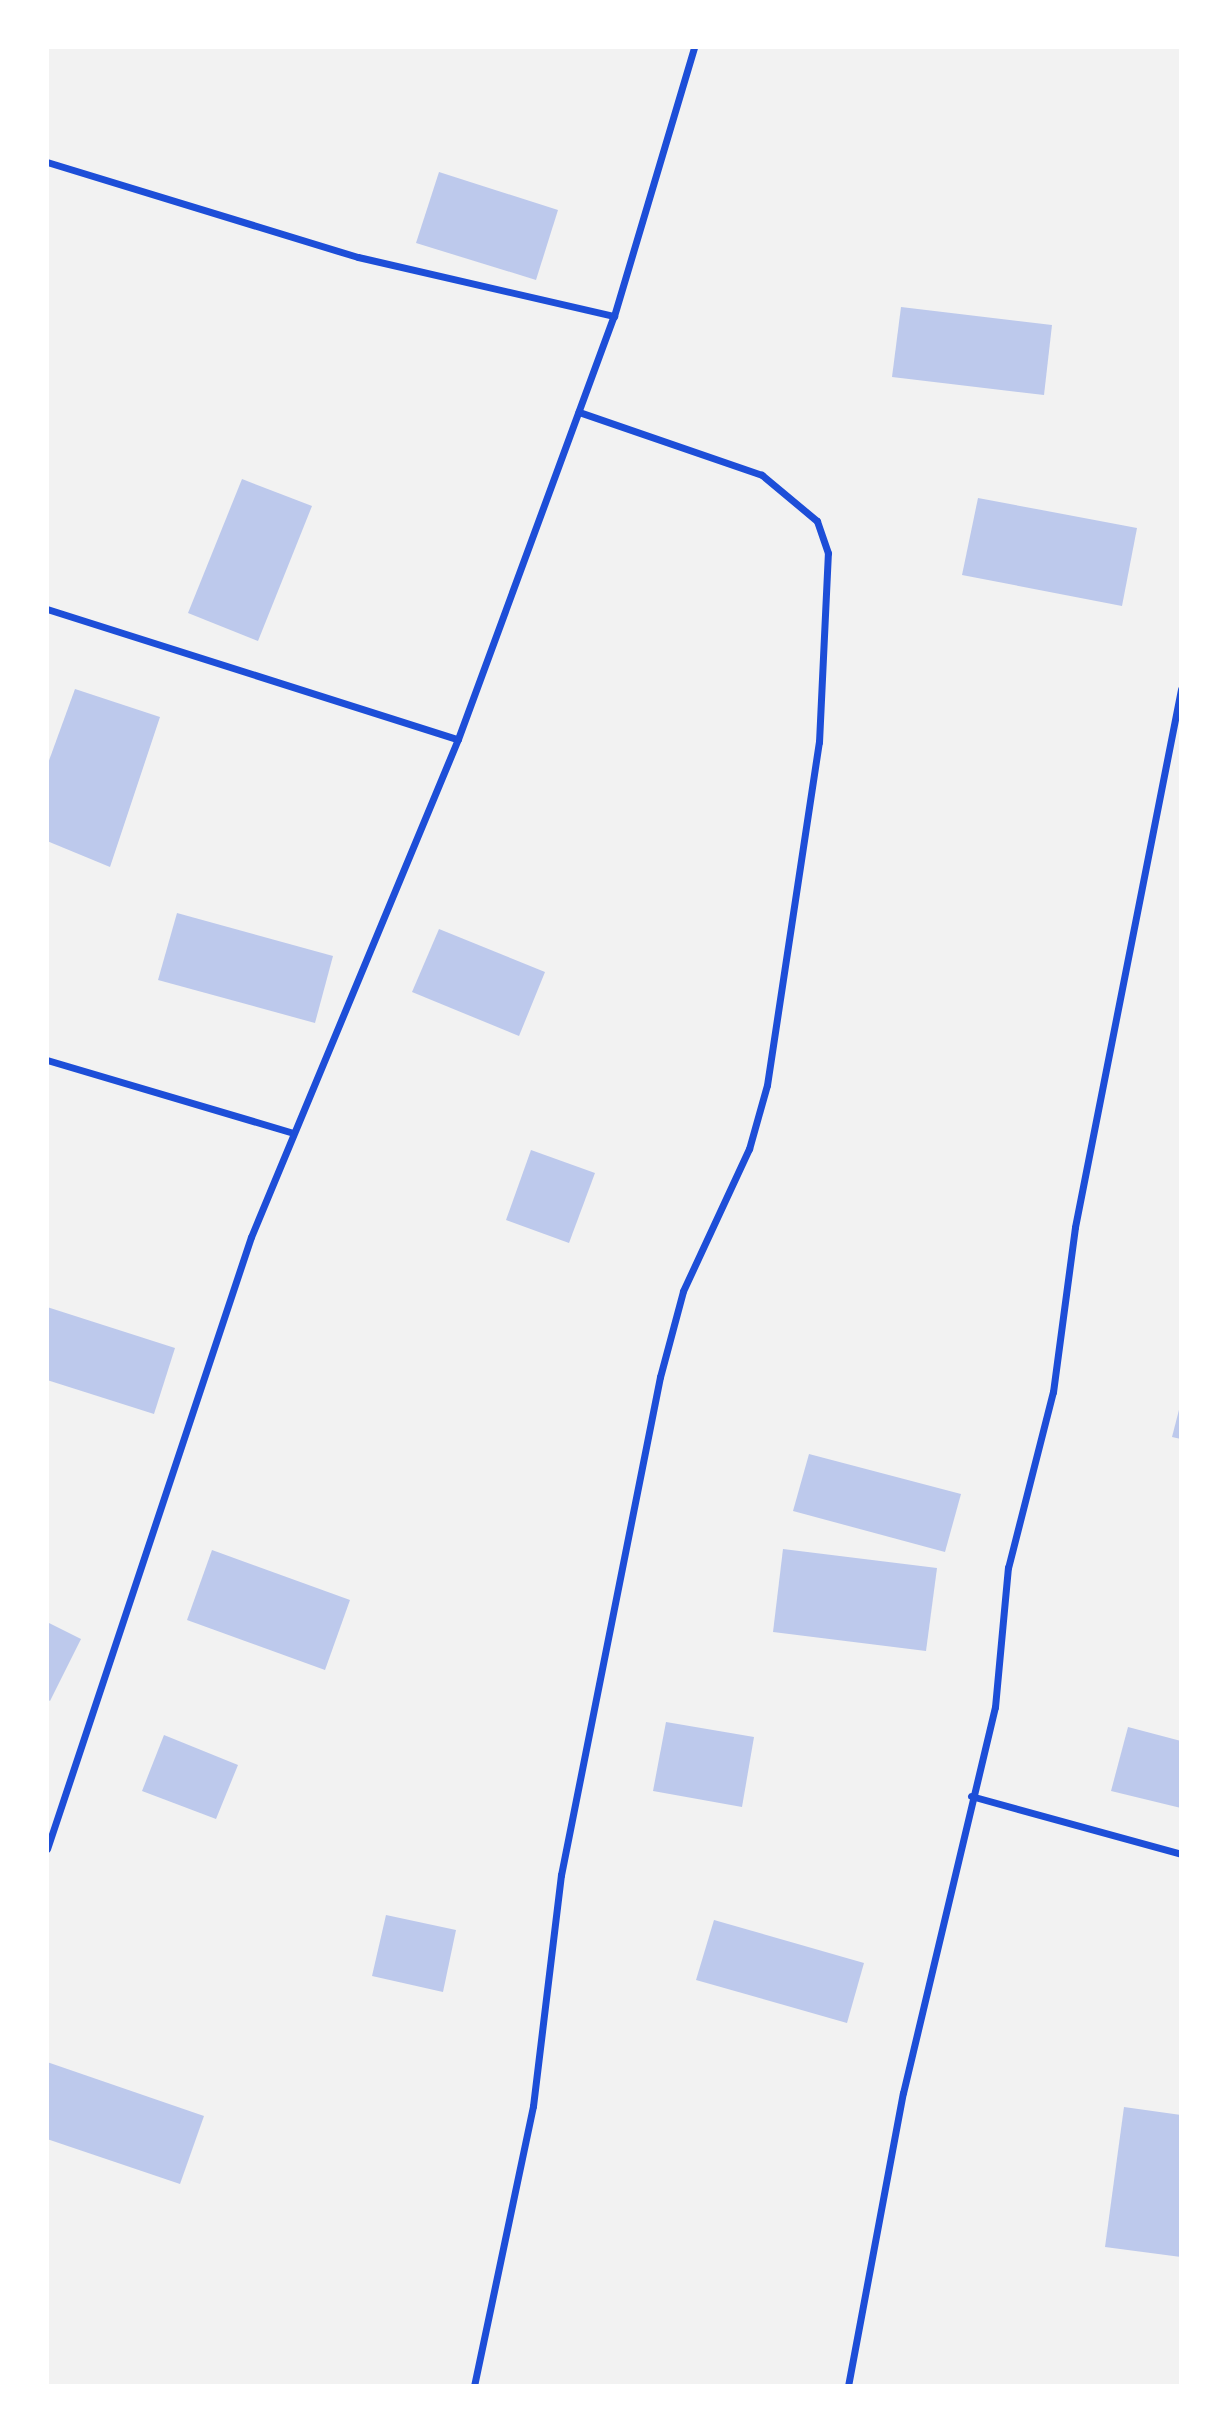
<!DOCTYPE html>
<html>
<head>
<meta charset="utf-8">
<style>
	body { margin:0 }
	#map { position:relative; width:1228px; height:2433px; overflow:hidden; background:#f2f2f2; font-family:"Varela Round",sans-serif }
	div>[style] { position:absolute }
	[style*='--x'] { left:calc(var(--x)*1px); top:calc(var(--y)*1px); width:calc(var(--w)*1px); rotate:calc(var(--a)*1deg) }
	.building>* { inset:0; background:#bdc9ec }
	.minor>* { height:7px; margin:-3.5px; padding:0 3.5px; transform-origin:3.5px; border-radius:3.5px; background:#1d4ed8 }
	span { translate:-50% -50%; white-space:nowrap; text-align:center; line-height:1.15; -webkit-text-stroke:5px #fff; paint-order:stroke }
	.frame { position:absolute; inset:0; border:49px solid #fff; pointer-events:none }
</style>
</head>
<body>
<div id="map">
	<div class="building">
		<div style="clip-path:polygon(439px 172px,558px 210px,536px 280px,416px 243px)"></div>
		<div style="clip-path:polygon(901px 307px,1052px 325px,1044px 395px,892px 377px)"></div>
		<div style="clip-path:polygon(242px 479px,312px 506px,258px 641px,188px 613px)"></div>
		<div style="clip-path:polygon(978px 498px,1137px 528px,1122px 606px,962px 575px)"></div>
		<div style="clip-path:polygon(75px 689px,160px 717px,110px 867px,47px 841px,47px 766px)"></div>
		<div style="clip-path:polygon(177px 913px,333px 956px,315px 1023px,158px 980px)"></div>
		<div style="clip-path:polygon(439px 929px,545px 972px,519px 1036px,412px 992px)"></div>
		<div style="clip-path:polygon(531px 1150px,595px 1173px,569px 1243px,506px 1220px)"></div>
		<div style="clip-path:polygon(47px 1307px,175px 1348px,154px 1414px,47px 1380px)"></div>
		<div style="clip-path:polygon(1180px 1406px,1181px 1406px,1181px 1439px,1172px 1437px)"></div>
		<div style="clip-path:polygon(809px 1454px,961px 1494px,945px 1552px,793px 1511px)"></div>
		<div style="clip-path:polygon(783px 1549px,937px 1568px,926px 1651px,773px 1632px)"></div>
		<div style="clip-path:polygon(212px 1550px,350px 1600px,325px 1670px,187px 1620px)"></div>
		<div style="clip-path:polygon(47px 1622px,81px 1639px,50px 1701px,47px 1699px)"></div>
		<div style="clip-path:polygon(666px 1722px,754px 1737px,742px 1807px,653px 1791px)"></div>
		<div style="clip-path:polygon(1128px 1727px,1181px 1741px,1181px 1808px,1111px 1791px)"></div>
		<div style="clip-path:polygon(164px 1735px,238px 1765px,216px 1819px,142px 1791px)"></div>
		<div style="clip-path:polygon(386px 1915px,456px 1930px,443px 1992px,372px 1976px)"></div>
		<div style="clip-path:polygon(714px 1920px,864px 1963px,847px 2023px,696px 1980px)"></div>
		<div style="clip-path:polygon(47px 2062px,204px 2116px,180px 2184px,47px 2139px)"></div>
		<div style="clip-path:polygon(1124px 2107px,1181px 2115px,1181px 2257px,1105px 2247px)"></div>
	</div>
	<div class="minor">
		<div style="--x:47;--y:162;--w:325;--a:17"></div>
		<div style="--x:358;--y:257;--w:263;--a:13"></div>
		<div style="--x:47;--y:609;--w:431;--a:17.6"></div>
		<div style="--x:47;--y:1060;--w:257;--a:16.5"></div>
		<div style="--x:971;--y:1796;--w:218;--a:15.4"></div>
		<div style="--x:47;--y:1849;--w:645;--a:-71.57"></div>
		<div style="--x:251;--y:1237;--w:539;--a:-67.43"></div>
		<div style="--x:458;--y:739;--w:451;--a:-69.8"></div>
		<div style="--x:614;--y:316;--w:281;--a:-73.4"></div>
		<div style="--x:474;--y:2386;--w:286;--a:-78.1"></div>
		<div style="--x:533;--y:2106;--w:233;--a:-83.1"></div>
		<div style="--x:561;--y:1875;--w:508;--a:-78.76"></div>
		<div style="--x:660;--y:1377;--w:89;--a:-75"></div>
		<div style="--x:683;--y:1291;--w:157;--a:-65.1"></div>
		<div style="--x:749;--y:1149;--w:66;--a:-74.3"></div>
		<div style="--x:767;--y:1085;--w:347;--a:-81.4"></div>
		<div style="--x:819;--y:742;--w:189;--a:-87.3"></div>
		<div style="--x:828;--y:553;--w:34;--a:-109"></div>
		<div style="--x:817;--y:521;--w:72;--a:-140.1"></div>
		<div style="--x:762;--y:475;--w:194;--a:-161"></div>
		<div style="--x:848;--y:2386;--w:298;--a:-79.4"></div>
		<div style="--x:903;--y:2093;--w:397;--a:-76.6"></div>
		<div style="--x:995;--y:1707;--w:140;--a:-84.7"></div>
		<div style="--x:1008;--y:1568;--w:182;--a:-75.7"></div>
		<div style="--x:1053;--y:1392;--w:166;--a:-82.4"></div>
		<div style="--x:1075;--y:1227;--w:548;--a:-78.85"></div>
	</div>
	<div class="frame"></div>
</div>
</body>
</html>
